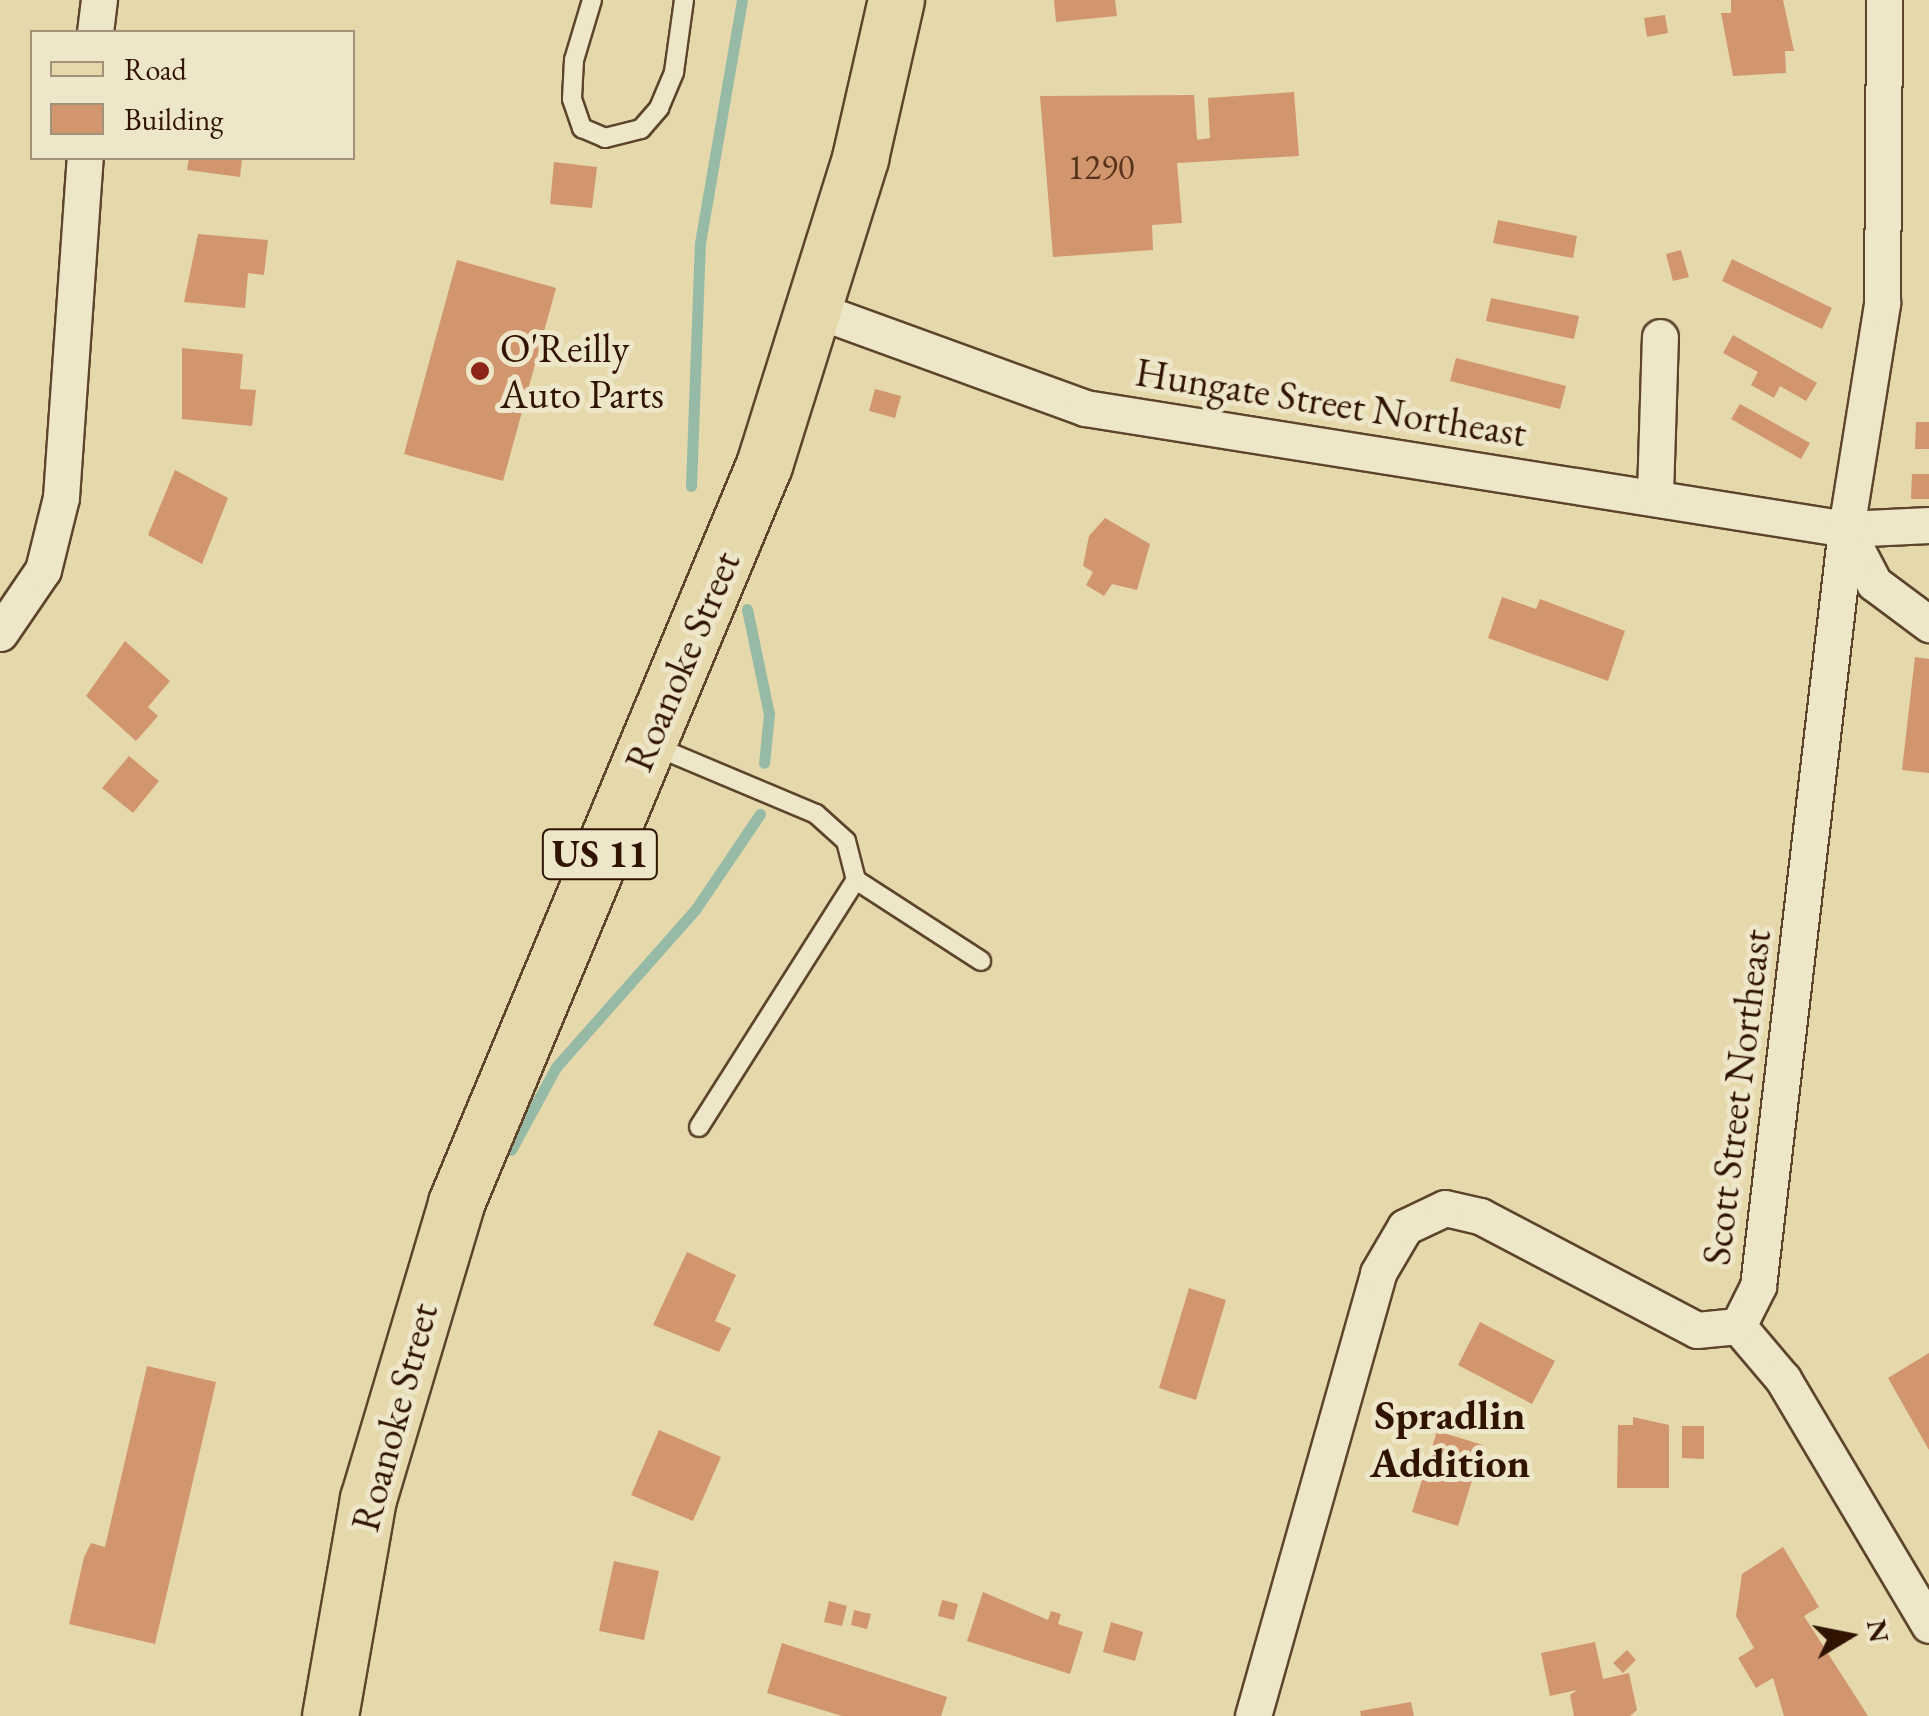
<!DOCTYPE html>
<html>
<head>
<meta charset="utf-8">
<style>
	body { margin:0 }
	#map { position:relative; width:1929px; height:1716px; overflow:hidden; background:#e5d9ac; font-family:"EB Garamond",serif }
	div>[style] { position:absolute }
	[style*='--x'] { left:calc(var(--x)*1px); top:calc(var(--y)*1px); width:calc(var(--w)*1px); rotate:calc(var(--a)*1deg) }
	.stream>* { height:11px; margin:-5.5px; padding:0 5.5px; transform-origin:5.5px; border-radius:5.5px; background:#96baa6 }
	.building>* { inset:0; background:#d1966e }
	.roads { filter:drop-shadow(2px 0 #5d442b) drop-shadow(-2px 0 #5d442b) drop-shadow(0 2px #5d442b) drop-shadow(0 -2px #5d442b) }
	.lane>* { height:18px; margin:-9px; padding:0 9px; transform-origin:9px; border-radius:9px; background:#eee6c9 }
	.street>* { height:35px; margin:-17.5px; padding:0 17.5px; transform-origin:17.5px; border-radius:17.5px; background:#eee6c9 }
	.primary>* { height:55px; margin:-27.5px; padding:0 27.5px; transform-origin:27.5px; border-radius:27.5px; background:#e5d9ac }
	.dots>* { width:28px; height:28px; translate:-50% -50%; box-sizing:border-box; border:5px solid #eee6c9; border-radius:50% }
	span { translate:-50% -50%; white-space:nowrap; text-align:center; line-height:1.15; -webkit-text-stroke:10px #eee6c9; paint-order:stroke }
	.number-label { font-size:35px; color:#58341c }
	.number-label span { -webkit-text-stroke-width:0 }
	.shield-label span { padding:2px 8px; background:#eee6c9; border:2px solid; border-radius:8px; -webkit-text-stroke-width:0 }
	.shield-label { font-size:38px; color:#301300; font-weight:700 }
	.poi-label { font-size:40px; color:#301300 }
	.left { translate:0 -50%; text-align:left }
	.street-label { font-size:40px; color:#301300 }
	.neighbourhood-label { font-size:42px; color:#301300; font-weight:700 }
	.legend { position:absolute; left:30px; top:30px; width:325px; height:130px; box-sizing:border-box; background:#eee6c9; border:2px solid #a29279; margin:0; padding:12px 18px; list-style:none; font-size:30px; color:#301300 }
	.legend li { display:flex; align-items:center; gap:20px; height:50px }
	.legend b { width:50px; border:2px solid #a29279 }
	.north { position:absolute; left:1799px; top:1586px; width:100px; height:100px; -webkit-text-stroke:8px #eee6c9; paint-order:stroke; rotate:80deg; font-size:28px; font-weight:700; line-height:40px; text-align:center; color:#301300 }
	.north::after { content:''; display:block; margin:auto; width:35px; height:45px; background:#301300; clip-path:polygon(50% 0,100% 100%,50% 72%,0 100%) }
</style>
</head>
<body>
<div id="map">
	<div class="stream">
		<div style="--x:691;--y:486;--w:243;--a:-87.9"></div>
		<div style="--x:700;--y:243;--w:247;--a:-80.2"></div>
		<div style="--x:747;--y:609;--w:107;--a:78.2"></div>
		<div style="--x:769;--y:714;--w:49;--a:95.8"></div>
		<div style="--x:511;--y:1150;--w:94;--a:-61.5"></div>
		<div style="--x:556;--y:1067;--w:210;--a:-48.5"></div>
		<div style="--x:695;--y:910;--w:116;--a:-55.9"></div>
	</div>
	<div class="building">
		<div style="clip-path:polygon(1054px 0,1115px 0,1117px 16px,1056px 22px)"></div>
		<div style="clip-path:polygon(1731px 0,1783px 0,1794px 51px,1785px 51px,1786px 73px,1733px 76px,1721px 13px,1731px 13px)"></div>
		<div style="clip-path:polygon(1665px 15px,1668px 33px,1647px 37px,1644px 18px)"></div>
		<div style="clip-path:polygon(1294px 92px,1299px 156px,1177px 163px,1182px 223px,1152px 225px,1153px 250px,1053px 257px,1040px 96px,1194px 95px,1197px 140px,1210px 138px,1208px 98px)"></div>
		<div style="clip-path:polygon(189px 158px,242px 158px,240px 177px,187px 170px)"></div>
		<div style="clip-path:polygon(554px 162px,597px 167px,592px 208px,550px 204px)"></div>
		<div style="clip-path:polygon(1498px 220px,1577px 236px,1573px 258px,1493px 243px)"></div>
		<div style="clip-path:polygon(198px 234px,268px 240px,264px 275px,248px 273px,245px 308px,184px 302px)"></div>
		<div style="clip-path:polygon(1681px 250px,1689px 277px,1673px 281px,1666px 254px)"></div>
		<div style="clip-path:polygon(1732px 259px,1832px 308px,1822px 329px,1722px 281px)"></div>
		<div style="clip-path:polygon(457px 260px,556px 288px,503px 481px,404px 454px)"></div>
		<div style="clip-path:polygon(1491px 298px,1579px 316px,1574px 339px,1486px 321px)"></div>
		<div style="clip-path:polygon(1733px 335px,1817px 383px,1806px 401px,1780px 386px,1774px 398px,1751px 385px,1758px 372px,1723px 353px)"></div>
		<div style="clip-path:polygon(182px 348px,243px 354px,240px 389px,256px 390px,252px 426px,182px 419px)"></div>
		<div style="clip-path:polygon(1456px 358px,1566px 386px,1560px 409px,1450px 381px)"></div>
		<div style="clip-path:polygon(875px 389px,901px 396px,895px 418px,869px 411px)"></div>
		<div style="clip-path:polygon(1740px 404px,1810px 443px,1801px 459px,1731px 419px)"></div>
		<div style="clip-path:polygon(1916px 422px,1929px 422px,1929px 449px,1915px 449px)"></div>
		<div style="clip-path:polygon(175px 470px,228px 498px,202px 564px,148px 535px)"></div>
		<div style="clip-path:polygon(1912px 474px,1929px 474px,1929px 499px,1911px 499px)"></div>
		<div style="clip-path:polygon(1105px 518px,1150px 544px,1137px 590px,1112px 584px,1104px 596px,1086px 585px,1093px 572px,1083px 566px,1089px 536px)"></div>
		<div style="clip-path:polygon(1502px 597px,1536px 609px,1540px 599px,1625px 631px,1608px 681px,1488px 638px)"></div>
		<div style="clip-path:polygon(125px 641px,170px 681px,148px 707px,158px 716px,136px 741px,86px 696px)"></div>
		<div style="clip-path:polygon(1915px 657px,1929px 659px,1929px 773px,1902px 770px)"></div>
		<div style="clip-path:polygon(129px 756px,159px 781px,133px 813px,102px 788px)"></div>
		<div style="clip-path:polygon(687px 1252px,736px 1275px,715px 1321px,731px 1328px,719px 1352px,653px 1325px)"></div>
		<div style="clip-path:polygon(1189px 1288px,1226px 1300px,1196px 1400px,1159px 1388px)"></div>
		<div style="clip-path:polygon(1480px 1322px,1555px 1361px,1532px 1404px,1458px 1365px)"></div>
		<div style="clip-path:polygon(1929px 1353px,1929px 1450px,1888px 1378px)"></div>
		<div style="clip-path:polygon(147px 1366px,216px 1382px,155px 1644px,69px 1624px,84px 1557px,91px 1543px,105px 1547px)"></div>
		<div style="clip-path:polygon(1633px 1417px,1669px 1425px,1669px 1488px,1617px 1488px,1618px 1425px,1633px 1425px)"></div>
		<div style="clip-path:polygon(1682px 1426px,1704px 1426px,1704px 1459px,1682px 1458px)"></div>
		<div style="clip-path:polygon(659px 1430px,721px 1457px,693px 1521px,631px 1495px)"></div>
		<div style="clip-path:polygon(1437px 1431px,1483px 1445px,1458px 1526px,1412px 1512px)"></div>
		<div style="clip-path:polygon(1783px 1547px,1819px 1607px,1804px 1616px,1868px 1716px,1784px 1716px,1773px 1678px,1756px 1688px,1738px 1658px,1754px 1648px,1736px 1616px,1742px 1574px)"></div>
		<div style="clip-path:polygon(614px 1561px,659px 1571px,644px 1640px,599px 1631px)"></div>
		<div style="clip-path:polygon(983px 1592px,1048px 1620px,1051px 1611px,1061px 1614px,1058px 1624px,1083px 1632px,1070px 1674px,967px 1641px)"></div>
		<div style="clip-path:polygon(942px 1600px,958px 1604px,954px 1620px,938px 1616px)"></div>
		<div style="clip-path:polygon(829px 1601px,847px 1606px,842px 1626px,824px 1622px)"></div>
		<div style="clip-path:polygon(854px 1610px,871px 1614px,867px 1629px,851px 1625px)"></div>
		<div style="clip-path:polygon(1111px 1622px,1143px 1632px,1135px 1661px,1103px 1652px)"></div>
		<div style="clip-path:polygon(1595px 1642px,1603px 1679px,1629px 1673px,1637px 1710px,1630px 1716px,1574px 1716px,1570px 1695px,1577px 1690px,1550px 1696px,1541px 1653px)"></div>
		<div style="clip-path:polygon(782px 1643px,947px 1697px,941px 1716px,842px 1716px,767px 1693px)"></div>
		<div style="clip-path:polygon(1627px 1650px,1636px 1660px,1623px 1673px,1613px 1663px)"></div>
		<div style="clip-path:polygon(1411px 1702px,1414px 1716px,1361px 1716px,1360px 1711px)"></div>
	</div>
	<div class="roads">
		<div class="lane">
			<div style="--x:592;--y:0;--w:63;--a:106.7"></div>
			<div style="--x:574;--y:60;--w:39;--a:93"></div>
			<div style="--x:572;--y:99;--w:31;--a:71"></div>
			<div style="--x:582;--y:128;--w:25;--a:23"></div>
			<div style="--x:605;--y:138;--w:37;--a:-14"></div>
			<div style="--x:641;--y:129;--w:28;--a:-49"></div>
			<div style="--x:659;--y:108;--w:39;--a:-67"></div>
			<div style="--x:674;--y:72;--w:73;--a:-82.1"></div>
			<div style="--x:652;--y:745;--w:178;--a:22.8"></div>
			<div style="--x:816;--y:814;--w:40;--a:42"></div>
			<div style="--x:846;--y:841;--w:40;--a:75.6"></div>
			<div style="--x:856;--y:880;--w:149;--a:32.9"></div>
			<div style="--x:699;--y:1127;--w:293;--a:-57.6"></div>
		</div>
		<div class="street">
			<div style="--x:95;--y:32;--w:32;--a:-83"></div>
			<div style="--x:816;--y:310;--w:286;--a:20"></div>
			<div style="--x:1085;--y:408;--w:771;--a:9.03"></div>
			<div style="--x:1655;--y:494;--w:157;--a:-88.2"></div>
			<div style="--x:1929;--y:525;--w:83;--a:177.2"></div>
			<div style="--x:1846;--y:529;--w:61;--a:62.6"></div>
			<div style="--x:1874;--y:583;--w:69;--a:36.7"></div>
			<div style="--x:0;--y:633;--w:76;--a:-55.7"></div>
			<div style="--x:43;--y:570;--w:75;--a:-76.1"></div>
			<div style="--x:61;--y:497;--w:340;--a:-86"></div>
			<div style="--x:1738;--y:1326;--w:45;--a:-63.4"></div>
			<div style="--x:1758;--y:1286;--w:762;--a:-83.37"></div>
			<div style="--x:1846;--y:529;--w:229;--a:-80.9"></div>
			<div style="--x:1882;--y:303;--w:303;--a:-89.6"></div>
			<div style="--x:1738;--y:1326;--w:70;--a:49.7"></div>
			<div style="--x:1783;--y:1379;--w:286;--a:59.3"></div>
			<div style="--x:1253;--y:1716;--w:460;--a:-74.2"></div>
			<div style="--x:1378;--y:1273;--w:53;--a:-59.6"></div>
			<div style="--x:1405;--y:1227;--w:44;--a:-25.4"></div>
			<div style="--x:1445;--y:1208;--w:36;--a:13"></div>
			<div style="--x:1480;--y:1216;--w:245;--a:27.7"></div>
			<div style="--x:1697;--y:1330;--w:41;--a:-5.6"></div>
		</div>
		<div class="primary">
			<div style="--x:330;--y:1716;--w:220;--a:-80.1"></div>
			<div style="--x:368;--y:1499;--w:309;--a:-73.4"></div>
			<div style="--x:456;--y:1203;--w:800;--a:-67.35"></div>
			<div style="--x:764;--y:465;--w:322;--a:-72.6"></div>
			<div style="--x:860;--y:158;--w:162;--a:-77.2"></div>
		</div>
	</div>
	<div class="dots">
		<div style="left:480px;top:371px;background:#8f2418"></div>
	</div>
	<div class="number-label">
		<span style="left:1101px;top:167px">1290</span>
	</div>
	<div class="shield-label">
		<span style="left:600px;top:854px">US 11</span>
	</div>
	<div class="poi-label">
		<span class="left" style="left:500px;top:371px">O'Reilly<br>Auto Parts</span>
	</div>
	<div class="street-label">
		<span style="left:1331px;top:402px;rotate:9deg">Hungate Street Northeast</span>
		<span style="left:682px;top:661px;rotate:-67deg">Roanoke Street</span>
		<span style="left:1736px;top:1097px;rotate:-83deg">Scott Street Northeast</span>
		<span style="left:394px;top:1417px;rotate:-75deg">Roanoke Street</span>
	</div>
	<div class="neighbourhood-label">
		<span style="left:1450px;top:1439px">Spradlin<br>Addition</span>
	</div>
	<ul class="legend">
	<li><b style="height:12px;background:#e5d9ac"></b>Road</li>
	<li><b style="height:28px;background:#d1966e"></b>Building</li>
	</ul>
	<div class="north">N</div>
</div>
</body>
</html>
